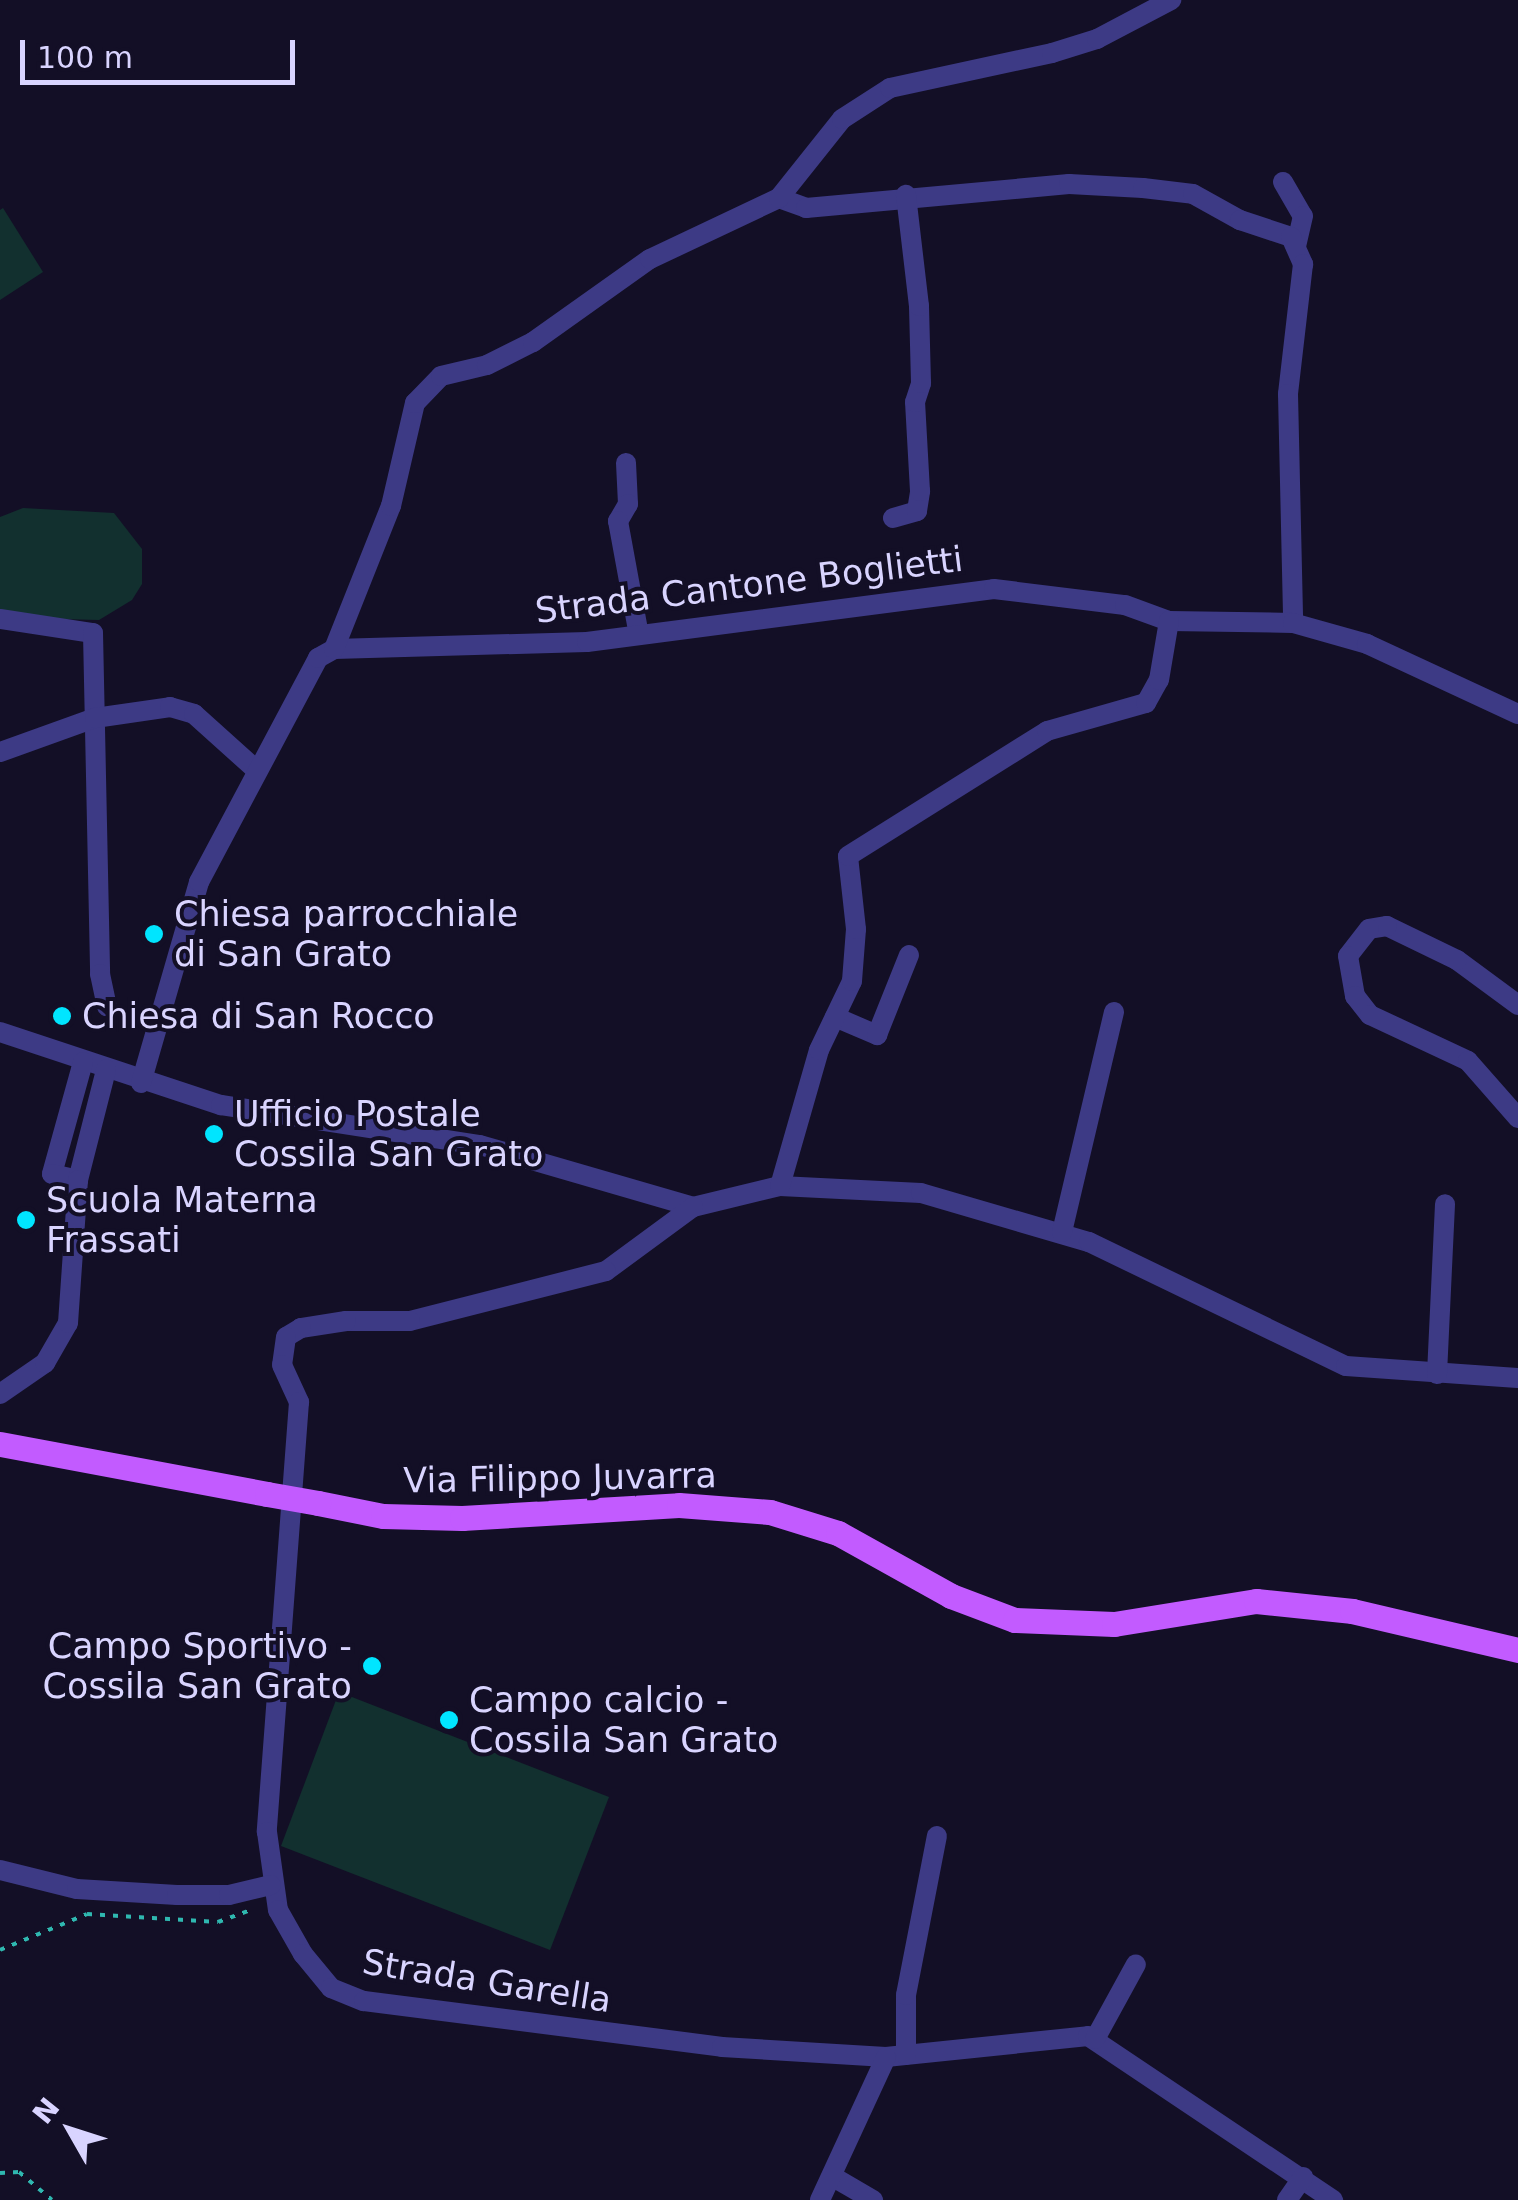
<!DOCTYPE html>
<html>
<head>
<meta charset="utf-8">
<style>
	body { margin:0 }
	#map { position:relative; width:1518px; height:2200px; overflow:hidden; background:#130f26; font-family:"DejaVu Sans",sans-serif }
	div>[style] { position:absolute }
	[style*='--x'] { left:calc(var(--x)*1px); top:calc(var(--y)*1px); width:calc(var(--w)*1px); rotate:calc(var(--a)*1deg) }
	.green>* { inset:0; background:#12302f }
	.path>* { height:4px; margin-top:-2px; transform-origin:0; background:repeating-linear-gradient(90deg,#2fb8b0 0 5px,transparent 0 13px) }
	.minor>* { height:20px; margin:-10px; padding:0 10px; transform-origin:10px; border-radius:10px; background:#3d3a85 }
	.major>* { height:25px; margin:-12.5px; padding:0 12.5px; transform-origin:12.5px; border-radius:12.5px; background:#c25bff }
	.major-bridge>* { height:25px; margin:-12.5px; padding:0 12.5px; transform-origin:12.5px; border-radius:12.5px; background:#c25bff }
	.dots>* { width:28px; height:28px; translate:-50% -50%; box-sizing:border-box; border:5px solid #130f26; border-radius:50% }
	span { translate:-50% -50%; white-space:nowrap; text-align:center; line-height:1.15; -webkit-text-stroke:8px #130f26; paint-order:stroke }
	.street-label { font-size:35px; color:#d9d4ff }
	.poi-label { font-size:35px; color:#d9d4ff }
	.left { translate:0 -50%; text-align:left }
	.right { translate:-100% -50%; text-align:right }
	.north { position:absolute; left:20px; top:2080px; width:100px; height:100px; -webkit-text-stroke:8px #130f26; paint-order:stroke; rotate:309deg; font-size:28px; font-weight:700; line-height:40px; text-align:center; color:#d9d4ff }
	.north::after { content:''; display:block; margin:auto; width:35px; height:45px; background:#d9d4ff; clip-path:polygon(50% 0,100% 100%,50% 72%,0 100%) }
	.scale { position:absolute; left:20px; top:40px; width:275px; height:45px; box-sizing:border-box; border:5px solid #d9d4ff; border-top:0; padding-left:12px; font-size:30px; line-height:35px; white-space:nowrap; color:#d9d4ff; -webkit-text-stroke:8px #130f26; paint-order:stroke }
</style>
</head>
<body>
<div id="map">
	<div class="green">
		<div style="clip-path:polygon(3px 208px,43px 272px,0 300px,0 210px)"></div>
		<div style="clip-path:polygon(23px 508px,114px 513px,142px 549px,142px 584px,132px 600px,99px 620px,20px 618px,0 609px,0 517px)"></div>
		<div style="clip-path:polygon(339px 1692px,609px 1797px,550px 1950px,281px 1846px)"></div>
	</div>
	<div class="path">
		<div style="--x:0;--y:1950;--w:94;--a:-22.5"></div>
		<div style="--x:87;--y:1914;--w:131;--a:3.5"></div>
		<div style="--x:218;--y:1922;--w:33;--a:-20"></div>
		<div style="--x:0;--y:2173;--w:19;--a:-3"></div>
		<div style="--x:19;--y:2172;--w:43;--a:40.3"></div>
	</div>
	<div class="minor">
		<div style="--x:1283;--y:182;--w:39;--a:60"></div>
		<div style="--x:1303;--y:216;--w:31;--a:103"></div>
		<div style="--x:779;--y:198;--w:29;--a:20"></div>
		<div style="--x:806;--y:208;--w:264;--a:-5.2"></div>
		<div style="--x:1069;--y:184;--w:74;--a:3.1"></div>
		<div style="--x:1143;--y:188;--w:50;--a:6.8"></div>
		<div style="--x:1193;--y:194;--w:54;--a:29"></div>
		<div style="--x:1240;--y:220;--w:54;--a:18.4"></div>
		<div style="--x:1291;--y:237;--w:30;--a:66"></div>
		<div style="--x:1303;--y:264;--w:131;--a:96.6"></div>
		<div style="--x:1288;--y:394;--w:229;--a:88.7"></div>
		<div style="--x:626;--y:463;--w:41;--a:87.2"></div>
		<div style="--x:628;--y:504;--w:20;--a:120"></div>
		<div style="--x:618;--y:521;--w:116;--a:79.6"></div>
		<div style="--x:893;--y:518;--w:25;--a:-16"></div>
		<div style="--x:917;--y:511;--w:20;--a:-81"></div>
		<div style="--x:920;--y:491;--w:89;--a:-93.2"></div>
		<div style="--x:915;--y:402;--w:20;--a:-72"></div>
		<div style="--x:921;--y:383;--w:77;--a:-91.5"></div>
		<div style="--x:919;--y:306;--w:112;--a:-96.7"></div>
		<div style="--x:0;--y:619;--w:94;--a:8.6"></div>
		<div style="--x:93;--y:633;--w:341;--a:88.8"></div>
		<div style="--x:100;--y:974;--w:33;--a:78"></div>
		<div style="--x:334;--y:649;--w:253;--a:-1.6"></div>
		<div style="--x:587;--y:642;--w:410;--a:-7.4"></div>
		<div style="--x:994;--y:589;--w:132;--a:7"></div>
		<div style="--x:1125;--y:605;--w:47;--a:20"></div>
		<div style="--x:1169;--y:621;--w:124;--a:0.9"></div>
		<div style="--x:1293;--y:623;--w:77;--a:15.8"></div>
		<div style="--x:1367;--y:644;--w:166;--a:24.9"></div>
		<div style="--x:0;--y:752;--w:101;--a:-19.7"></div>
		<div style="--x:95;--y:718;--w:76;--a:-8.3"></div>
		<div style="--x:170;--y:707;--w:25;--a:16"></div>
		<div style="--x:194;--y:714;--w:82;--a:42"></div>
		<div style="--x:1518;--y:1005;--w:76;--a:-143.6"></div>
		<div style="--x:1457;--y:960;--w:78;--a:-154.1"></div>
		<div style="--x:1387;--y:926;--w:18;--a:171"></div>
		<div style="--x:1369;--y:929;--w:34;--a:128"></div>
		<div style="--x:1348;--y:956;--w:41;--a:80.1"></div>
		<div style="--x:1355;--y:996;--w:24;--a:52"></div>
		<div style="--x:1370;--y:1015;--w:108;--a:25.1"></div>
		<div style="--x:1468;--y:1061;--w:76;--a:48.7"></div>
		<div style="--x:835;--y:1017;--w:46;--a:23.2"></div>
		<div style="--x:877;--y:1035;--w:86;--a:-68.2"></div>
		<div style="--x:0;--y:1032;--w:233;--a:18.3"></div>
		<div style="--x:221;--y:1105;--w:262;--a:8.8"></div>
		<div style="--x:480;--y:1145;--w:222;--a:16.2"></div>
		<div style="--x:693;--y:1207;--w:89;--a:-13.6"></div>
		<div style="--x:780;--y:1186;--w:141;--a:2.8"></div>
		<div style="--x:921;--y:1193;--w:175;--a:16.3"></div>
		<div style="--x:1089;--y:1242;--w:285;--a:25.8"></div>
		<div style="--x:1346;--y:1366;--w:172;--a:4"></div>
		<div style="--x:83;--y:1062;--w:116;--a:105.5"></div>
		<div style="--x:52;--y:1174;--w:27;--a:13"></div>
		<div style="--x:78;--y:1180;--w:114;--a:-75.7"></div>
		<div style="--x:141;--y:1083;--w:209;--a:-73.9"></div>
		<div style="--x:199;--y:882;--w:254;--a:-62"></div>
		<div style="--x:318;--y:658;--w:18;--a:-29"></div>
		<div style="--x:334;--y:649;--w:154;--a:-68.3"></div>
		<div style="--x:391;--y:506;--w:106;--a:-76.9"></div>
		<div style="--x:415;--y:403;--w:37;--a:-46"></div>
		<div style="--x:441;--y:376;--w:47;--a:-13.4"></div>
		<div style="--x:487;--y:365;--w:51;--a:-26.6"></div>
		<div style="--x:533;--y:342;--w:143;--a:-35.4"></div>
		<div style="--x:650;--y:259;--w:143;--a:-25.3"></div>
		<div style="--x:779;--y:198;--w:101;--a:-51.4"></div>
		<div style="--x:842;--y:119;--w:57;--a:-32.9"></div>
		<div style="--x:890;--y:88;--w:166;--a:-12.2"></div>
		<div style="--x:1052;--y:53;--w:47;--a:-17.3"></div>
		<div style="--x:1097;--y:39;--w:84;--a:-27.8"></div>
		<div style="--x:780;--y:1186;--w:141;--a:-74"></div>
		<div style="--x:819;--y:1050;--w:76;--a:-64.4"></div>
		<div style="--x:852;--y:981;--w:52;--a:-85.6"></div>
		<div style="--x:856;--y:929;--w:73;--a:-96.3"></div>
		<div style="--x:848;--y:856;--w:235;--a:-32.1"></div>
		<div style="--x:1047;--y:731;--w:103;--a:-15.8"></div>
		<div style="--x:1146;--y:703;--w:26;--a:-61"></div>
		<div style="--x:1159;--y:680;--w:60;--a:-80.4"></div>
		<div style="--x:693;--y:1207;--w:108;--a:143.7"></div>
		<div style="--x:606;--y:1271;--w:202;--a:165.7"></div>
		<div style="--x:410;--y:1321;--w:64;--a:180"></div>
		<div style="--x:346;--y:1321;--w:46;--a:171.2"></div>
		<div style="--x:301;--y:1328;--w:17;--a:149"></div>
		<div style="--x:286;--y:1337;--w:28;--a:98"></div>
		<div style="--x:282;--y:1365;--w:41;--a:65.3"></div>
		<div style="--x:299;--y:1402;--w:431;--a:94.3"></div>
		<div style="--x:267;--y:1832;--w:79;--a:82"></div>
		<div style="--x:278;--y:1910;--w:51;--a:60.4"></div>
		<div style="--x:303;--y:1954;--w:44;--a:50.5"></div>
		<div style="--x:331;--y:1988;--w:35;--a:22"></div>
		<div style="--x:364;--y:2001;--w:361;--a:7.3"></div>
		<div style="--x:722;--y:2047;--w:164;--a:3.5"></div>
		<div style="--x:886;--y:2057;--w:203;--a:-5.9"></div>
		<div style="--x:1088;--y:2036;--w:295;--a:33.8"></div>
		<div style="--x:1062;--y:1232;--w:226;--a:-76.7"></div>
		<div style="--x:1437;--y:1374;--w:170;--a:-87.3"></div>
		<div style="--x:0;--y:1394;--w:55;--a:-34.6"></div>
		<div style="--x:45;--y:1363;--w:46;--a:-60.1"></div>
		<div style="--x:68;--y:1323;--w:143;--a:-86"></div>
		<div style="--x:0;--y:1870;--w:79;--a:13.9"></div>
		<div style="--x:77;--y:1889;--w:100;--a:3.4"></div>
		<div style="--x:177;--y:1895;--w:52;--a:0"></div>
		<div style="--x:229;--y:1895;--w:43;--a:-13.4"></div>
		<div style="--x:1095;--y:2039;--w:85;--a:-61.3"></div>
		<div style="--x:906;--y:2055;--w:60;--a:-90"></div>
		<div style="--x:906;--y:1995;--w:162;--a:-79"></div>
		<div style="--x:835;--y:2178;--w:44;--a:30.1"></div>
		<div style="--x:820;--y:2200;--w:157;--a:-65.2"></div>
		<div style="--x:1287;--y:2200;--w:28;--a:-55"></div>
	</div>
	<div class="major">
		<div style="--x:0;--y:1444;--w:272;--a:10.6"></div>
		<div style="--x:318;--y:1503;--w:66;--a:11.3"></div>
		<div style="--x:383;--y:1516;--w:79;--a:1.5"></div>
		<div style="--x:462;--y:1518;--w:217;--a:-3.4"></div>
		<div style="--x:679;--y:1505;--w:91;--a:4.4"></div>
		<div style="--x:770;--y:1512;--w:71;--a:17.2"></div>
		<div style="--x:838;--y:1533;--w:129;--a:29.1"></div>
		<div style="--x:951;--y:1596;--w:68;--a:20.6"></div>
		<div style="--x:1015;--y:1620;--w:99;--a:2.3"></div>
		<div style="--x:1114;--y:1624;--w:144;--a:-9.2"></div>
		<div style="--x:1256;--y:1601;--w:97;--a:5.9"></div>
		<div style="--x:1352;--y:1611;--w:171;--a:13.2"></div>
	</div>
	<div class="major-bridge">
		<div style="--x:267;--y:1494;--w:52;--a:10"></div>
	</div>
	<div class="dots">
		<div style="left:154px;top:934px;background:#00e5ff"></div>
		<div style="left:62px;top:1016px;background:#00e5ff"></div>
		<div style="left:214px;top:1134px;background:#00e5ff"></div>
		<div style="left:26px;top:1220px;background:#00e5ff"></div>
		<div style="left:372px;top:1666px;background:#00e5ff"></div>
		<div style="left:449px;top:1720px;background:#00e5ff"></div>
	</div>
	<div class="street-label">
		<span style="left:749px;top:585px;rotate:-7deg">Strada Cantone Boglietti</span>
		<span style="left:560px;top:1478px;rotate:-1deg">Via Filippo Juvarra</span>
		<span style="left:487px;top:1981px;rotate:9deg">Strada Garella</span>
	</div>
	<div class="poi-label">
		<span class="left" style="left:174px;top:934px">Chiesa parrocchiale<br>di San Grato</span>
		<span class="left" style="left:82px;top:1016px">Chiesa di San Rocco</span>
		<span class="left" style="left:234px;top:1134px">Ufficio Postale<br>Cossila San Grato</span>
		<span class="left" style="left:46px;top:1220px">Scuola Materna<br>Frassati</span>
		<span class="right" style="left:352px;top:1666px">Campo Sportivo -<br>Cossila San Grato</span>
		<span class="left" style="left:469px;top:1720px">Campo calcio -<br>Cossila San Grato</span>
	</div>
	<div class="north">N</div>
	<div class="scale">100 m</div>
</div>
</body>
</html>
